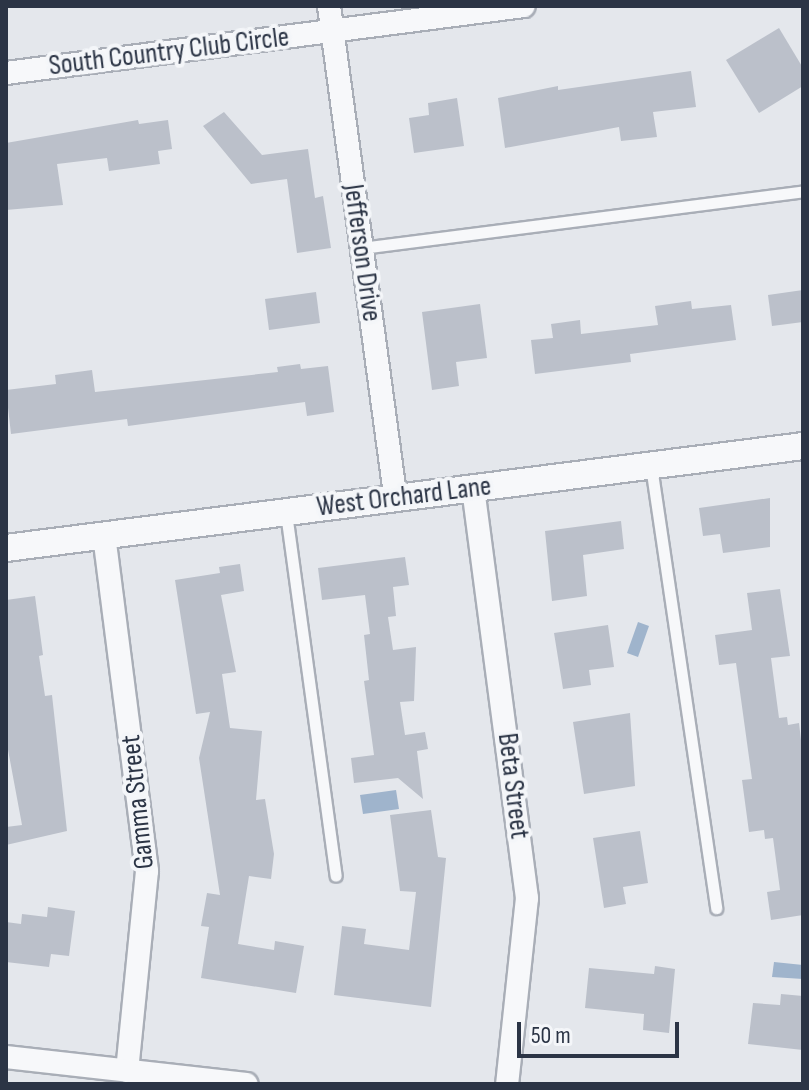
<!DOCTYPE html>
<html>
<head>
<meta charset="utf-8">
<style>
	body { margin:0 }
	#map { position:relative; width:809px; height:1090px; overflow:hidden; background:#e4e7ec; font-family:"Sofia Sans Condensed",sans-serif }
	div>[style] { position:absolute }
	[style*='--x'] { left:calc(var(--x)*1px); top:calc(var(--y)*1px); width:calc(var(--w)*1px); rotate:calc(var(--a)*1deg) }
	.water>* { inset:0; background:#9fb4cc }
	.building>* { inset:0; background:#bbc0ca }
	.roads { filter:drop-shadow(2px 0 #a9aeb7) drop-shadow(-2px 0 #a9aeb7) drop-shadow(0 2px #a9aeb7) drop-shadow(0 -2px #a9aeb7) }
	.service>* { height:11px; margin:-5.5px; padding:0 5.5px; transform-origin:5.5px; border-radius:5.5px; background:#f7f8fa }
	.minor>* { height:22px; margin:-11px; padding:0 11px; transform-origin:11px; border-radius:11px; background:#f7f8fa }
	.tertiary>* { height:26px; margin:-13px; padding:0 13px; transform-origin:13px; border-radius:13px; background:#f7f8fa }
	span { translate:-50% -50%; white-space:nowrap; text-align:center; line-height:1.15; -webkit-text-stroke:8px #f4f6f9; paint-order:stroke }
	.street-label { font-size:28px; color:#2b3445 }
	.frame { position:absolute; inset:0; border:8px solid #2b3445; pointer-events:none }
	.scale { position:absolute; left:517px; top:1022px; width:162px; height:36px; box-sizing:border-box; border:4px solid #2b3445; border-top:0; padding-left:10px; font-size:24px; line-height:28px; white-space:nowrap; color:#2b3445; -webkit-text-stroke:6px #f4f6f9; paint-order:stroke }
</style>
</head>
<body>
<div id="map">
	<div class="water">
		<div style="clip-path:polygon(638px 622px,649px 626px,638px 657px,627px 653px)"></div>
		<div style="clip-path:polygon(396px 790px,399px 809px,363px 814px,360px 795px)"></div>
		<div style="clip-path:polygon(774px 962px,803px 965px,803px 979px,772px 977px)"></div>
	</div>
	<div class="building">
		<div style="clip-path:polygon(779px 28px,803px 68px,803px 86px,759px 113px,726px 60px)"></div>
		<div style="clip-path:polygon(691px 71px,696px 107px,653px 112px,657px 137px,621px 141px,619px 127px,505px 148px,498px 98px,558px 86px,558px 90px)"></div>
		<div style="clip-path:polygon(457px 98px,464px 146px,414px 153px,409px 118px,429px 115px,428px 103px)"></div>
		<div style="clip-path:polygon(224px 112px,262px 155px,308px 149px,315px 198px,323px 196px,331px 248px,297px 253px,287px 179px,251px 184px,203px 126px)"></div>
		<div style="clip-path:polygon(138px 120px,139px 124px,168px 120px,172px 149px,158px 151px,160px 164px,109px 171px,107px 158px,57px 164px,63px 205px,6px 210px,6px 143px)"></div>
		<div style="clip-path:polygon(803px 290px,803px 322px,772px 326px,768px 295px)"></div>
		<div style="clip-path:polygon(316px 292px,320px 323px,269px 330px,265px 299px)"></div>
		<div style="clip-path:polygon(691px 301px,692px 309px,731px 305px,736px 340px,630px 354px,631px 362px,535px 374px,531px 340px,553px 338px,551px 324px,580px 320px,581px 334px,658px 325px,655px 306px)"></div>
		<div style="clip-path:polygon(480px 304px,487px 358px,456px 362px,459px 386px,432px 390px,422px 312px)"></div>
		<div style="clip-path:polygon(300px 364px,301px 369px,328px 366px,334px 412px,307px 416px,305px 402px,128px 426px,127px 419px,11px 434px,6px 390px,56px 384px,55px 375px,92px 370px,95px 392px,278px 372px,277px 367px)"></div>
		<div style="clip-path:polygon(770px 498px,770px 547px,723px 553px,720px 534px,703px 536px,699px 508px)"></div>
		<div style="clip-path:polygon(621px 521px,624px 549px,583px 555px,587px 596px,552px 601px,545px 531px)"></div>
		<div style="clip-path:polygon(405px 557px,409px 585px,393px 587px,396px 616px,388px 617px,393px 650px,416px 647px,414px 701px,400px 702px,405px 735px,425px 732px,428px 749px,417px 751px,423px 799px,398px 778px,354px 783px,351px 758px,374px 755px,364px 681px,369px 680px,364px 635px,370px 634px,365px 595px,322px 600px,318px 568px)"></div>
		<div style="clip-path:polygon(240px 564px,244px 591px,221px 595px,236px 672px,222px 674px,230px 728px,262px 731px,256px 800px,265px 799px,274px 854px,271px 879px,249px 876px,238px 944px,274px 950px,275px 941px,304px 946px,296px 993px,201px 978px,209px 927px,201px 926px,207px 893px,220px 895px,199px 758px,210px 712px,196px 714px,175px 580px,220px 573px,219px 567px)"></div>
		<div style="clip-path:polygon(780px 589px,790px 656px,771px 658px,779px 718px,787px 717px,788px 725px,799px 723px,803px 757px,803px 915px,771px 920px,767px 892px,780px 890px,773px 838px,765px 839px,764px 830px,749px 832px,742px 780px,752px 779px,736px 663px,719px 665px,715px 635px,752px 630px,747px 593px)"></div>
		<div style="clip-path:polygon(35px 596px,43px 655px,39px 656px,45px 696px,52px 695px,67px 831px,6px 845px,6px 827px,22px 825px,6px 739px,6px 600px)"></div>
		<div style="clip-path:polygon(608px 625px,614px 667px,589px 670px,591px 685px,563px 689px,554px 633px)"></div>
		<div style="clip-path:polygon(630px 713px,635px 786px,584px 794px,573px 722px)"></div>
		<div style="clip-path:polygon(431px 810px,438px 857px,446px 858px,431px 1007px,334px 995px,342px 926px,366px 929px,364px 944px,409px 950px,416px 892px,400px 891px,390px 815px)"></div>
		<div style="clip-path:polygon(640px 831px,648px 883px,623px 887px,626px 904px,604px 908px,593px 838px)"></div>
		<div style="clip-path:polygon(48px 907px,75px 911px,69px 956px,51px 954px,49px 967px,6px 962px,6px 922px,21px 924px,22px 914px,47px 917px)"></div>
		<div style="clip-path:polygon(655px 966px,675px 969px,669px 1033px,643px 1030px,644px 1014px,585px 1008px,589px 968px,654px 974px)"></div>
		<div style="clip-path:polygon(781px 994px,803px 996px,803px 1050px,748px 1044px,753px 1003px,780px 1005px)"></div>
	</div>
	<div class="roads">
		<div class="service">
			<div style="--x:361;--y:248;--w:446;--a:-7.3"></div>
			<div style="--x:651;--y:466;--w:447;--a:81.6"></div>
			<div style="--x:286;--y:513;--w:366;--a:82.2"></div>
		</div>
		<div class="minor">
			<div style="--x:329;--y:6;--w:498;--a:82.3"></div>
			<div style="--x:6;--y:73;--w:522;--a:-7.37"></div>
			<div style="--x:473;--y:488;--w:414;--a:82.5"></div>
			<div style="--x:527;--y:898;--w:187;--a:96.1"></div>
			<div style="--x:104;--y:535;--w:339;--a:82.7"></div>
			<div style="--x:147;--y:871;--w:201;--a:95.7"></div>
			<div style="--x:6;--y:1057;--w:242;--a:6.4"></div>
		</div>
		<div class="tertiary">
			<div style="--x:6;--y:548;--w:804;--a:-7.29"></div>
		</div>
	</div>
	<div class="street-label">
		<span style="left:169px;top:52px;rotate:-7deg">South Country Club Circle</span>
		<span style="left:362px;top:253px;rotate:82deg">Jefferson Drive</span>
		<span style="left:404px;top:497px;rotate:-7deg">West Orchard Lane</span>
		<span style="left:513px;top:786px;rotate:83deg">Beta Street</span>
		<span style="left:138px;top:802px;rotate:-96deg">Gamma Street</span>
	</div>
	<div class="frame"></div>
	<div class="scale">50 m</div>
</div>
</body>
</html>
